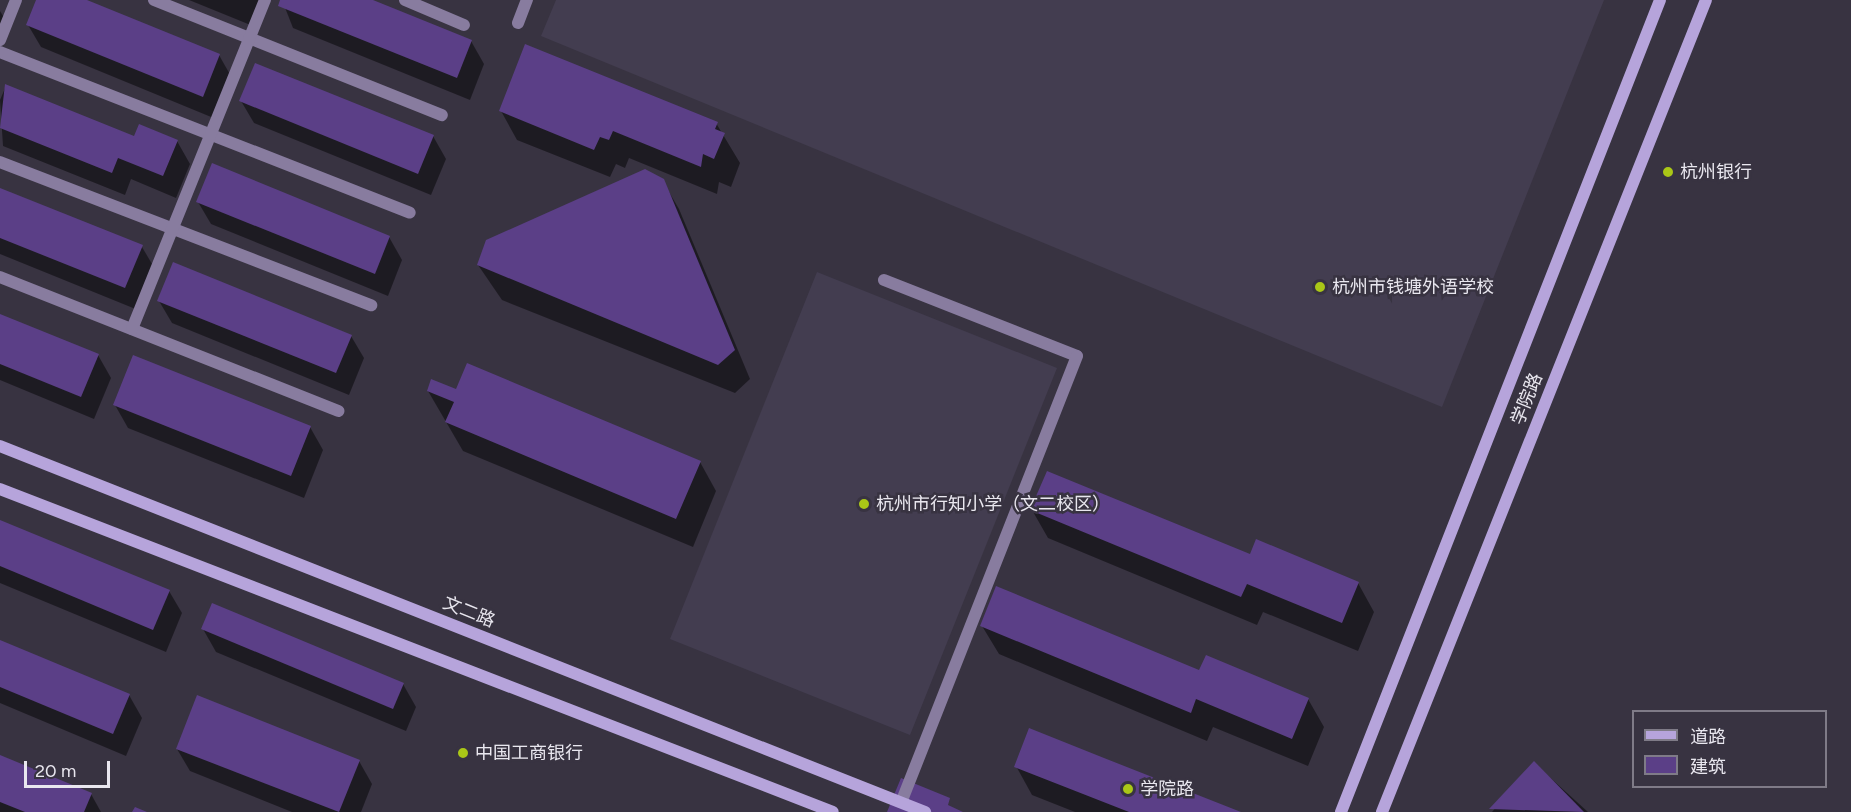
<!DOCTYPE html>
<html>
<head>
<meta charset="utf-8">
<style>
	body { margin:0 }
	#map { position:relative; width:1851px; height:812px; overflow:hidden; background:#383341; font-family:Figtree,"Noto Sans SC",sans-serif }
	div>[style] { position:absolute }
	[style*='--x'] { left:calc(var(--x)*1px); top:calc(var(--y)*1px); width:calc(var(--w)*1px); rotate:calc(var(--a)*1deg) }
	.built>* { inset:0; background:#433d50 }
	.shadow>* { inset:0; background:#0007 }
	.building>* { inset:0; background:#5b3f87 }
	.service>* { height:12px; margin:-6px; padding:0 6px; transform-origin:6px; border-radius:6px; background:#887c9f }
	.minor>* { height:12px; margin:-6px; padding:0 6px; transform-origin:6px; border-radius:6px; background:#887c9f }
	.secondary>* { height:12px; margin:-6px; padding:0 6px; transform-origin:6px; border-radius:6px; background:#b6a4db }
	.dots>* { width:16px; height:16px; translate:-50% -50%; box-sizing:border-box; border:3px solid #383341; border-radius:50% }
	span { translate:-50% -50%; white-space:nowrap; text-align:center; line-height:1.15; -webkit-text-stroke:5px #383341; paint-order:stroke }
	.poi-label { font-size:18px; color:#e9e7ef }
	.left { translate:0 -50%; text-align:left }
	.street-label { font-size:18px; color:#e9e7ef }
	.legend { position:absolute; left:1632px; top:710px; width:195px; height:78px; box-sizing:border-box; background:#383341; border:2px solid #7f7b87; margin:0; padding:8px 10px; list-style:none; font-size:18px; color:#e9e7ef }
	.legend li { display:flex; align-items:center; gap:12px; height:30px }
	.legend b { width:30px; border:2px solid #7f7b87 }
	.scale { position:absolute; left:24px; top:761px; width:86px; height:27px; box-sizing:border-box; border:3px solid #e9e7ef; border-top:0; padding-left:8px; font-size:18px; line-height:21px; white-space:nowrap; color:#e9e7ef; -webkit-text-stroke:4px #383341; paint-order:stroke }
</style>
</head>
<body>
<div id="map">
	<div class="built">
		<div style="clip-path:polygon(556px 0,1604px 0,1442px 407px,541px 36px)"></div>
		<div style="clip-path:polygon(817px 272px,1057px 368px,910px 735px,670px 639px)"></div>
	</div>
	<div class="shadow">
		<div style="clip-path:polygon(38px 0,83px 0,219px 55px,232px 78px,216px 119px,41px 47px,28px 25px)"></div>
		<div style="clip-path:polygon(189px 0,263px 0,253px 26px)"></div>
		<div style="clip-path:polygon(282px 0,369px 0,471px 41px,484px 64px,470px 100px,293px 28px)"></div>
		<div style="clip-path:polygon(0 11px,5px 19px,0 30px)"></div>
		<div style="clip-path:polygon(6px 86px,135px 138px,177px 141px,190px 164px,176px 198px,131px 179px,125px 195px,3px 146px,0 100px)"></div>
		<div style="clip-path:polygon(241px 101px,433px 136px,446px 159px,431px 195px,254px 123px)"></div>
		<div style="clip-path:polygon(501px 111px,716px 123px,740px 163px,731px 187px,719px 182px,717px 194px,629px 158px,625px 168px,616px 164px,610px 177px,517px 140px)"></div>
		<div style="clip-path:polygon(645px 171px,662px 180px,679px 209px,750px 379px,735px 393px,502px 300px,478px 265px,487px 242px)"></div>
		<div style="clip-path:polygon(0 189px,142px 247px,155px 269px,138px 310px,0 254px)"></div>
		<div style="clip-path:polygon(198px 202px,389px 237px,402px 260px,388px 296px,211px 224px)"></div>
		<div style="clip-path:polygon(159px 301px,351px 336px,364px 358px,349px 395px,172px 323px)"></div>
		<div style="clip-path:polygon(0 315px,98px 355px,111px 378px,94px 419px,0 380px)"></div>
		<div style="clip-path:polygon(428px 391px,456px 391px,700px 462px,716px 491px,693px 547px,463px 451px)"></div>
		<div style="clip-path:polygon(115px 405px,310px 427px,323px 450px,304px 498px,128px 428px)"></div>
		<div style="clip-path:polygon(1032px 510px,1358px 583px,1374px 612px,1358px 651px,1263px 612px,1257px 625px,1048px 538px)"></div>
		<div style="clip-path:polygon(0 521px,169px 591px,182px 613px,166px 652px,0 583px)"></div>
		<div style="clip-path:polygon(982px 626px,1308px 699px,1324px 727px,1308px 766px,1213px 727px,1207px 741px,999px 654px)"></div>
		<div style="clip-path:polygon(203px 629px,403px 684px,416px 707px,406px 731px,216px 652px)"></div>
		<div style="clip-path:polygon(0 642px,129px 695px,142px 718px,126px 756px,0 703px)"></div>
		<div style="clip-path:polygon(177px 749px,359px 761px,372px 784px,361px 812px,292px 812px,190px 771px)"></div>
		<div style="clip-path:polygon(0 757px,91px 794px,101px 812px,0 812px)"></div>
		<div style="clip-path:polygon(1534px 763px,1588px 812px,1492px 812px)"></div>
		<div style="clip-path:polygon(1016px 766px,1237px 812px,1075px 812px,1032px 795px)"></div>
	</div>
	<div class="building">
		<div style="clip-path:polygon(36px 0,87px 0,220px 54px,203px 97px,26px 25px)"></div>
		<div style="clip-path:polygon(280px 0,373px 0,472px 40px,457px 78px,278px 6px)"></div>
		<div style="clip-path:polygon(525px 44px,718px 122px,715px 129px,725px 133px,714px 159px,703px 154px,701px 167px,613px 131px,609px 140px,600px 137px,594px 150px,499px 111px)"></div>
		<div style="clip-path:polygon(255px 63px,434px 135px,418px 174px,239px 101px)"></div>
		<div style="clip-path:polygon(5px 84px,134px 136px,139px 124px,178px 140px,163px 176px,118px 158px,112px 173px,0 128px)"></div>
		<div style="clip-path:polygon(212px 163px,390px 236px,375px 274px,196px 202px)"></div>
		<div style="clip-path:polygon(645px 169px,664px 179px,735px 350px,718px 365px,477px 265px,486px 240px)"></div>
		<div style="clip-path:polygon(0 188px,143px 245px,125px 288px,0 238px)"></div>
		<div style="clip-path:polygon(173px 262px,352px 335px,336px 373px,157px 301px)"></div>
		<div style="clip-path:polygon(0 314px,99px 354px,81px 397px,0 364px)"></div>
		<div style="clip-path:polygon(133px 355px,311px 426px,291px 476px,113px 405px)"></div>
		<div style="clip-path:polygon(467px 363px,701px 461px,676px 519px,445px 422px,454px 402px,427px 391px,431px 379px,456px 389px)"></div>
		<div style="clip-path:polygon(1047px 471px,1250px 554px,1256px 539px,1359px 582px,1342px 623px,1247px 584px,1241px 597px,1030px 510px)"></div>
		<div style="clip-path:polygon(0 520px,170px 590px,153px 630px,0 566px)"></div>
		<div style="clip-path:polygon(996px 586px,1199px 670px,1206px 655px,1309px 698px,1292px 739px,1196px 699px,1191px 713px,980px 626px)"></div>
		<div style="clip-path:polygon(212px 603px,404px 683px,393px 709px,201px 629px)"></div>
		<div style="clip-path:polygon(0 640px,130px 694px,113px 734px,0 687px)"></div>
		<div style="clip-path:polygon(197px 695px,360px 760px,339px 812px,176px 749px)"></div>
		<div style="clip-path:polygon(1029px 728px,1104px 758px,1241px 812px,1129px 812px,1014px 767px)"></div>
		<div style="clip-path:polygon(0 755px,92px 793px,84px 812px,25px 812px,0 802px)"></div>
		<div style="clip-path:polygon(1534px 761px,1584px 812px,1489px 809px)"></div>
		<div style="clip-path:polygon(901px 778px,950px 798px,948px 805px,963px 812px,887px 812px)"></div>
		<div style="clip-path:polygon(135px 807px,147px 812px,132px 812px)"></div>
	</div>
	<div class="service">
		<div style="--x:154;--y:0;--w:310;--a:21.8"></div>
		<div style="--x:518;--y:23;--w:25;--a:-69"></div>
		<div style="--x:0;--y:40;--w:43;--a:-68.2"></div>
		<div style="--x:0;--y:52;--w:440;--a:21.4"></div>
		<div style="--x:0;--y:162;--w:398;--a:21.1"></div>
		<div style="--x:0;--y:277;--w:364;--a:21.6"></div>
		<div style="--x:132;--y:329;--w:355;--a:-68"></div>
	</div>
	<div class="minor">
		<div style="--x:405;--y:0;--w:64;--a:23"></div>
		<div style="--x:884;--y:280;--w:207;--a:21.5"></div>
		<div style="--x:1077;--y:356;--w:479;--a:111.5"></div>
	</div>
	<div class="secondary">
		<div style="--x:0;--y:446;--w:995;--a:21.59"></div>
		<div style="--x:0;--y:489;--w:893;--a:21.19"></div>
		<div style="--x:1341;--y:812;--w:872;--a:-68.55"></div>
		<div style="--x:1382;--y:812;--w:874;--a:-68.25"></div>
	</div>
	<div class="dots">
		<div style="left:1668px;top:172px;background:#aac717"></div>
		<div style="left:1320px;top:287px;background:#aac717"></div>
		<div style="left:864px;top:504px;background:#aac717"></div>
		<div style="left:463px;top:753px;background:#aac717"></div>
		<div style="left:1128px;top:789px;background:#aac717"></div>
	</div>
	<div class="poi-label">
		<span class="left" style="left:1680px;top:172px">杭州银行</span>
		<span class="left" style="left:1332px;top:287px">杭州市钱塘外语学校</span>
		<span class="left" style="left:876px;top:504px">杭州市行知小学（文二校区）</span>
		<span class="left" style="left:475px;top:753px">中国工商银行</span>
		<span class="left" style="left:1140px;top:789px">学院路</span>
	</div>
	<div class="street-label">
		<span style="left:1527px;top:399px;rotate:-68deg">学院路</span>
		<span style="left:469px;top:612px;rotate:22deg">文二路</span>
	</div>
	<ul class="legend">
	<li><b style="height:8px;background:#b6a4db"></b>道路</li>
	<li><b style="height:16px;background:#5b3f87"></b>建筑</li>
	</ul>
	<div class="scale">20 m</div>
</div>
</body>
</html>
